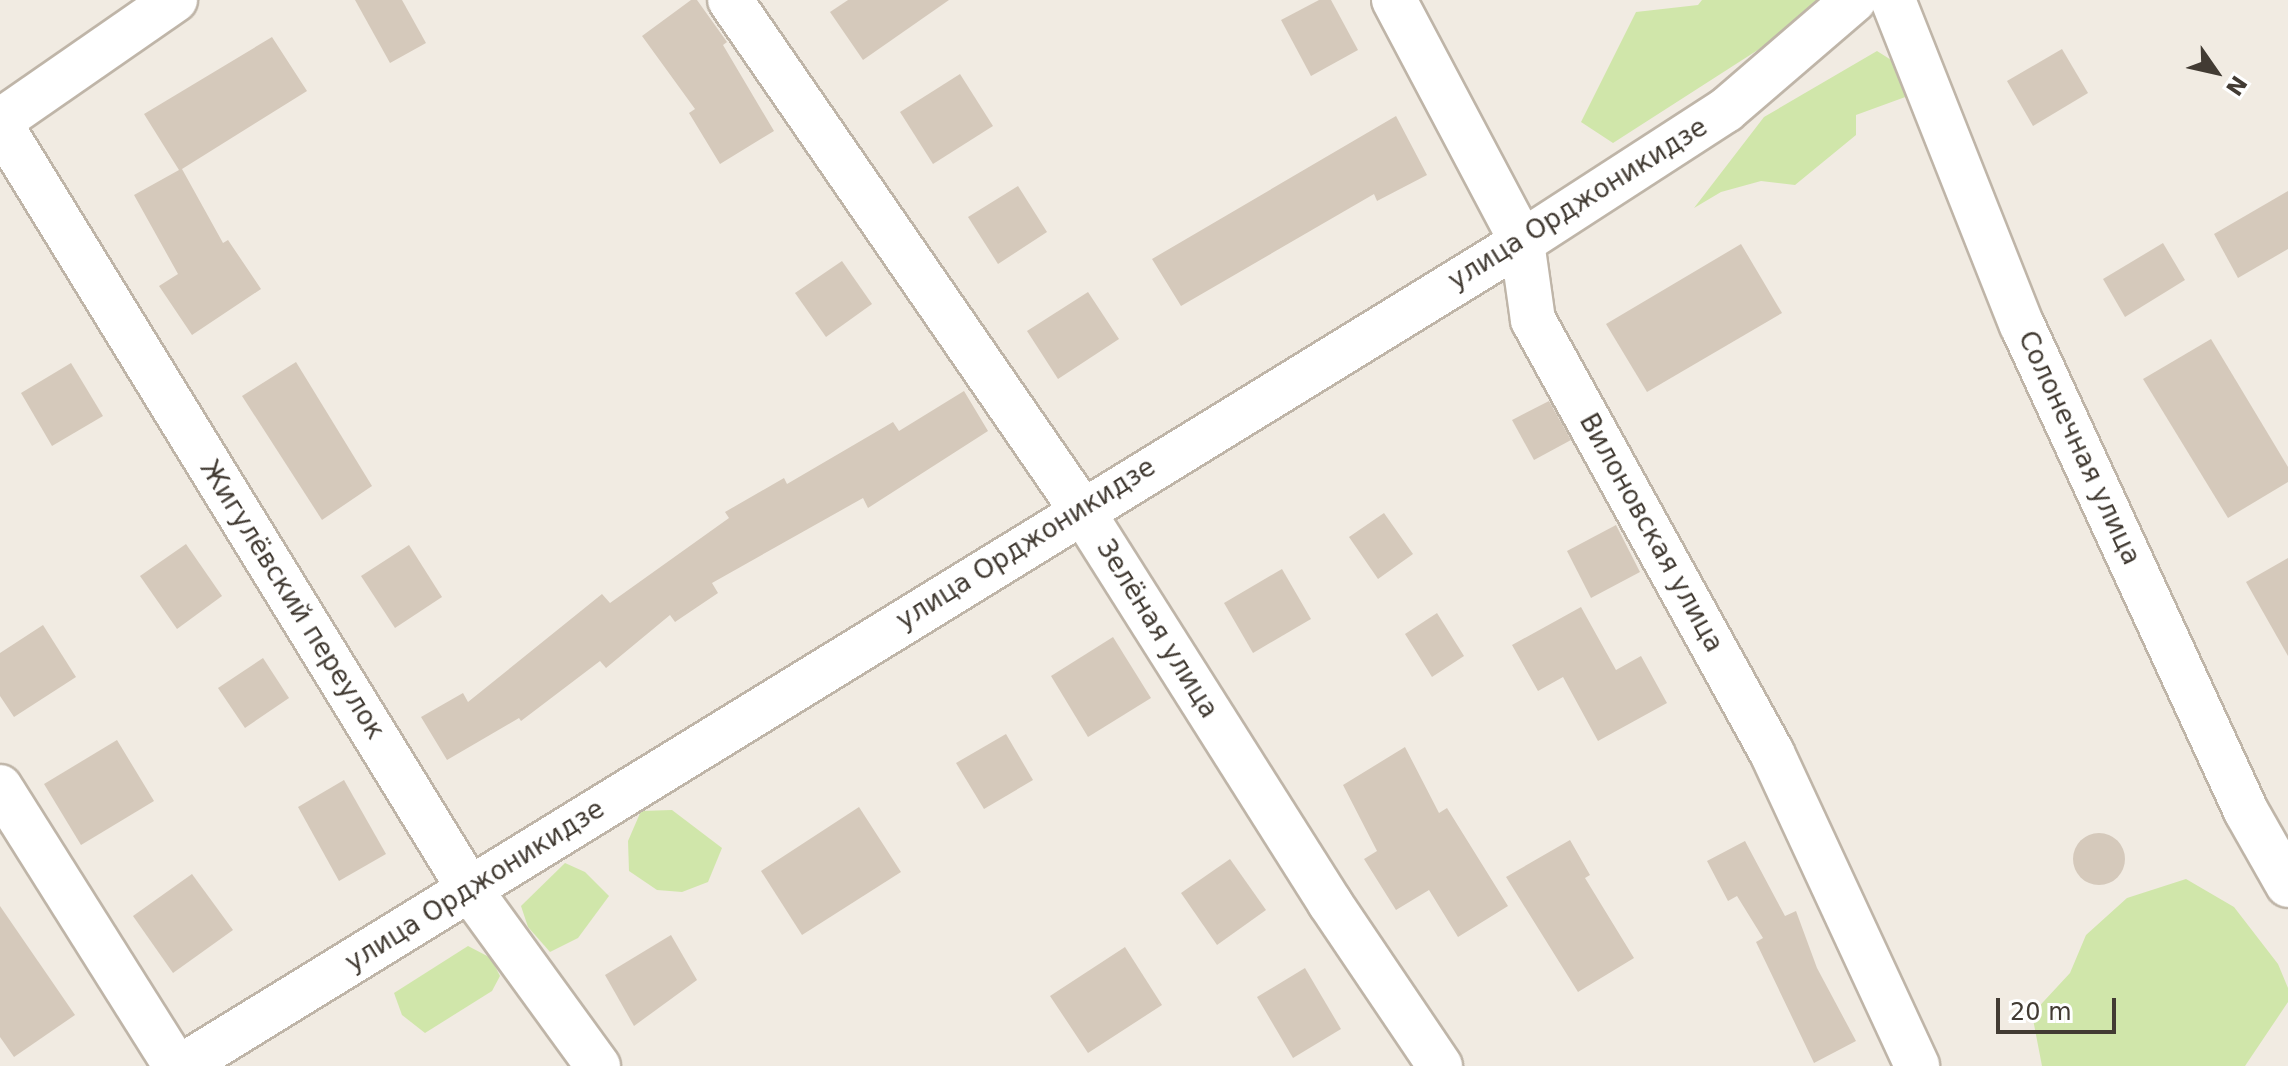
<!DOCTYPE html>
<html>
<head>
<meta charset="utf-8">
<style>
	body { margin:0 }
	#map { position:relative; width:2288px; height:1066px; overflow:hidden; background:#f1ebe2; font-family:"DejaVu Sans",sans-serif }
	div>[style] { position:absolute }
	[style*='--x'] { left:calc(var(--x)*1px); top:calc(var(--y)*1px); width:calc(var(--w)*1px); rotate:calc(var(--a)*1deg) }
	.green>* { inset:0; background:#d0e6aa }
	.building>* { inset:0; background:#d5c9bb }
	.round { border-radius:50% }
	.roads { filter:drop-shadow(2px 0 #bfb5a8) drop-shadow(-2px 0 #bfb5a8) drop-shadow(0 2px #bfb5a8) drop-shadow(0 -2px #bfb5a8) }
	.minor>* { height:44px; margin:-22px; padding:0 22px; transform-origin:22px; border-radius:22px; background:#fff }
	span { translate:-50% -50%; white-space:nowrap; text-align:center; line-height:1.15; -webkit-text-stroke:8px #fff; paint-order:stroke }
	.street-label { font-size:26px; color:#423b33 }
	.north { position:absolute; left:2176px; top:32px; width:80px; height:80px; -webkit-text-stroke:6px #fff; paint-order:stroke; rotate:124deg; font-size:22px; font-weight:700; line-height:32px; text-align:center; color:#423b33 }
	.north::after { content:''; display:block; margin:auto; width:28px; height:36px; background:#423b33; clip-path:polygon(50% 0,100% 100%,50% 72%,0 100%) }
	.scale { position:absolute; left:1996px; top:998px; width:120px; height:36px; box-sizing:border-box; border:4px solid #423b33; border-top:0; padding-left:10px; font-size:24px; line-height:28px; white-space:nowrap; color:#423b33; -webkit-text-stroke:6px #fff; paint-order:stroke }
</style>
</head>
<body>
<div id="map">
	<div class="green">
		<div style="clip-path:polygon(1702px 0,1818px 0,1781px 35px,1613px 143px,1581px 122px,1636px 12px,1698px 5px)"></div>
		<div style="clip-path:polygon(1877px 51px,1907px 70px,1919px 92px,1856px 115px,1856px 135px,1795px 185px,1761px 181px,1721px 192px,1694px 208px,1764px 117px)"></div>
		<div style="clip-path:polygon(672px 810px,722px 848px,708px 882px,682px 892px,657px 890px,629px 871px,628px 841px,641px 811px)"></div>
		<div style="clip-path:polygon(565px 863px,585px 872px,609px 896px,578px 938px,550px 952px,528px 927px,521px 906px)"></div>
		<div style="clip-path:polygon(2186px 879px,2234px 907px,2278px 964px,2288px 988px,2288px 1002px,2245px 1066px,2042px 1066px,2032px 1014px,2070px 973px,2086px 935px,2127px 898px)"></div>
		<div style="clip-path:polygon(468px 946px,491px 958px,500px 976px,492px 991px,425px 1033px,402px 1015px,394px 993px)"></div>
	</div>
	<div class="building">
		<div style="clip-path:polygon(355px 0,402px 0,426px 43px,390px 63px)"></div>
		<div style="clip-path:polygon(691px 0,697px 0,727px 42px,723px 45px,774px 131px,720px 164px,689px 113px,695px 109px,642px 36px)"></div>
		<div style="clip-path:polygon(848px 0,949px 0,863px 60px,830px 12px)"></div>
		<div style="clip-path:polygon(1319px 0,1331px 0,1358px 50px,1311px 76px,1281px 20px)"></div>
		<div style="clip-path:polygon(272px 37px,307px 91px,182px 169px,223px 243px,228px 240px,261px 289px,192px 335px,159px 286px,178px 274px,134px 195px,179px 170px,144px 114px)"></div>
		<div style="clip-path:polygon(2062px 49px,2088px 93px,2033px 126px,2007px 81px)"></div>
		<div style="clip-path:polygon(960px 74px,993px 126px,933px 164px,900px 112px)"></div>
		<div style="clip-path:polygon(1396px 116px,1427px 175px,1377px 201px,1374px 194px,1181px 306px,1152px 259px)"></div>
		<div style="clip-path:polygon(1018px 186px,1047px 232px,998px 264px,968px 217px)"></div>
		<div style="clip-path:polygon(2288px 191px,2288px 249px,2238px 278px,2214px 234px)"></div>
		<div style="clip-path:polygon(2163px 243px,2185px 280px,2125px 317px,2103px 279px)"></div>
		<div style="clip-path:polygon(1741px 244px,1782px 313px,1647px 392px,1606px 324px)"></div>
		<div style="clip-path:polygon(842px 261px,872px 304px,826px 337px,795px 293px)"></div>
		<div style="clip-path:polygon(1088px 292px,1119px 339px,1058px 379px,1027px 331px)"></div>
		<div style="clip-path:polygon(2211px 339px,2288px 467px,2288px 482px,2228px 518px,2143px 379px)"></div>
		<div style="clip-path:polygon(296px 362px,372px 486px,322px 520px,242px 396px)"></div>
		<div style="clip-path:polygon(71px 363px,103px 416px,52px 446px,21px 393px)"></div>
		<div style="clip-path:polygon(964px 391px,988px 431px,868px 508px,863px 498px,712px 583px,718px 593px,675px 622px,670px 615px,606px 668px,600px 661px,521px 721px,519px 718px,447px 760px,421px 717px,463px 693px,468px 702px,602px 594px,610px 603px,729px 518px,725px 512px,784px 478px,787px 484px,893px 422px,899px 431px)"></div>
		<div style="clip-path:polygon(1549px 401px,1571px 440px,1534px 460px,1512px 420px)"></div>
		<div style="clip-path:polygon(1384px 513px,1413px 554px,1378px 579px,1349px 537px)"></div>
		<div style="clip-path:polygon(1616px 525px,1640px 572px,1591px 598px,1567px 551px)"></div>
		<div style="clip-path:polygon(186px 544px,222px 596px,177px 629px,140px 576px)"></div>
		<div style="clip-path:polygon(409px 545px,442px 597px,395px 628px,361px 576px)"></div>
		<div style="clip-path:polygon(2288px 558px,2288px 656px,2246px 582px)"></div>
		<div style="clip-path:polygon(1282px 569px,1311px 619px,1253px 653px,1224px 603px)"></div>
		<div style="clip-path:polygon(1581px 607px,1616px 670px,1641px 656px,1667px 703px,1598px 741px,1563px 677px,1538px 691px,1512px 645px)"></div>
		<div style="clip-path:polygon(1437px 613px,1464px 656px,1432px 677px,1405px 634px)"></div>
		<div style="clip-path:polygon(43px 625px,76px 677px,14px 717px,0 696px,0 653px)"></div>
		<div style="clip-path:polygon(1113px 637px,1151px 698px,1088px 737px,1051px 676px)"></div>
		<div style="clip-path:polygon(263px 658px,289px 698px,245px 728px,218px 688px)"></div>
		<div style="clip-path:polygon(1006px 734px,1033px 780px,984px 809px,956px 763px)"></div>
		<div style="clip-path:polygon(117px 740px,154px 801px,81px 845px,44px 784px)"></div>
		<div style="clip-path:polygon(1405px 747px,1439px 813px,1447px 808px,1508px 906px,1458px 937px,1429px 890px,1396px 910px,1364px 859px,1377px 851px,1343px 785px)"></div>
		<div style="clip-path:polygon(344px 780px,386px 854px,339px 881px,298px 807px)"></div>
		<div style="clip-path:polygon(859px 807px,901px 872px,802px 935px,761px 871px)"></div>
		<div class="round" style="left:2073px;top:833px;width:52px;height:52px"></div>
		<div style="clip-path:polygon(1570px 840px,1590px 875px,1585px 878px,1634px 958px,1578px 992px,1506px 877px)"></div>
		<div style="clip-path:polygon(1745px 841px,1785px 916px,1796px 911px,1817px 968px,1856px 1041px,1814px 1063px,1756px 942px,1763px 938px,1737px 896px,1728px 901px,1707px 861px)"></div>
		<div style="clip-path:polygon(1230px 859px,1266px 910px,1217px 945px,1181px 893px)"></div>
		<div style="clip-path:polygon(192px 874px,233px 930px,173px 973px,133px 916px)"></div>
		<div style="clip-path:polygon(0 906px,75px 1015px,14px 1057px,0 1037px)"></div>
		<div style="clip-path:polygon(671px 935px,697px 980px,634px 1026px,605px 975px)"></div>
		<div style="clip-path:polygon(1125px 947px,1162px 1005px,1088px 1053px,1050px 996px)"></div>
		<div style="clip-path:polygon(1305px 968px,1341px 1029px,1293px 1058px,1257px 997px)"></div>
	</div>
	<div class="roads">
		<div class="minor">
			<div style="--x:730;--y:0;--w:618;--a:55.41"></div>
			<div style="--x:1081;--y:509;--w:466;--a:57.7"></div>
			<div style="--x:1330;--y:903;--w:197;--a:56"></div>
			<div style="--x:1394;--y:0;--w:274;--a:62.1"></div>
			<div style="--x:1522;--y:242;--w:79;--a:82"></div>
			<div style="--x:1533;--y:320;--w:495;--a:61.1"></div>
			<div style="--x:1772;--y:753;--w:345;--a:65.1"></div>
			<div style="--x:1893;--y:0;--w:350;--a:68.4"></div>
			<div style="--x:2022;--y:325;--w:535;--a:65.25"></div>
			<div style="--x:2246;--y:811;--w:85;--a:60.4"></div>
			<div style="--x:0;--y:121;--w:213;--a:-34.7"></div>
			<div style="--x:0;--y:124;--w:899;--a:58.47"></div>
			<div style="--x:470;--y:890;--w:218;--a:54"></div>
			<div style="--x:0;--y:787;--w:330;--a:57.8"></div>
			<div style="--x:182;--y:1066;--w:1573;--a:-31.59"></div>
			<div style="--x:1522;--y:242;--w:243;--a:-32.9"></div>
			<div style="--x:1726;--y:110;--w:169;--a:-40.7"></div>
		</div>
	</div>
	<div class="street-label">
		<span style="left:1578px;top:204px;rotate:-32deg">улица Орджоникидзе</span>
		<span style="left:2079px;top:448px;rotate:65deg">Солонечная улица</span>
		<span style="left:1651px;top:533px;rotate:61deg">Вилоновская улица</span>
		<span style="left:1026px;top:544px;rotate:-32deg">улица Орджоникидзе</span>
		<span style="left:292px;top:600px;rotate:58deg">Жигулёвский переулок</span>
		<span style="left:1157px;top:629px;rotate:58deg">Зелёная улица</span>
		<span style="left:475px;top:886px;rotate:-32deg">улица Орджоникидзе</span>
	</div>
	<div class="north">N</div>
	<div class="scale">20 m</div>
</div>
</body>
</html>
